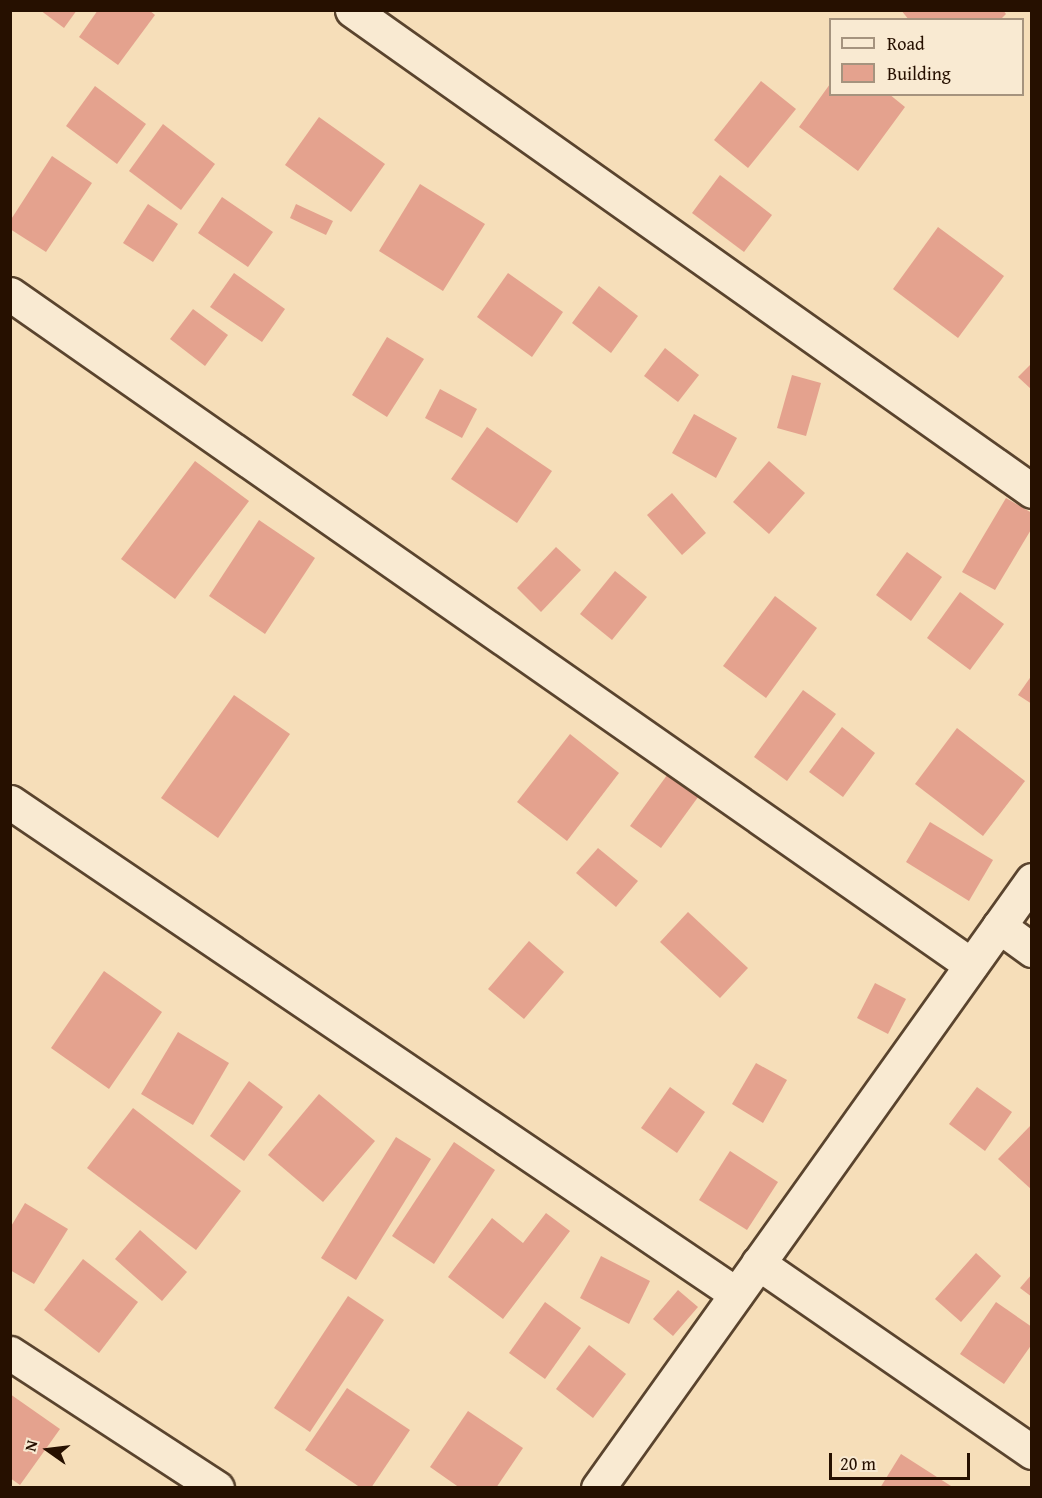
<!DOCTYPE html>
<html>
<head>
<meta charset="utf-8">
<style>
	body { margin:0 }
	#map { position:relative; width:1042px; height:1498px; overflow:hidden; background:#f6deb9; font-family:"Gentium Book Plus",serif }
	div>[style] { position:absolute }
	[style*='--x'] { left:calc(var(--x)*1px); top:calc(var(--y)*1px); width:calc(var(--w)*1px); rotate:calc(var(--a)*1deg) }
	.building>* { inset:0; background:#e4a28e }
	.roads { filter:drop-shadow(2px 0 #5a442e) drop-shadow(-2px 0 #5a442e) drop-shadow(0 2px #5a442e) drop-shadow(0 -2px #5a442e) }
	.minor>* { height:33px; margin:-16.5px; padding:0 16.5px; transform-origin:16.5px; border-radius:16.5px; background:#f9ead2 }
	span { translate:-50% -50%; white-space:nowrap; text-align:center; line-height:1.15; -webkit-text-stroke:5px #f9ead2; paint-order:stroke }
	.frame { position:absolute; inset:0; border:12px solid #261000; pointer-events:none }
	.legend { position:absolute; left:829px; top:18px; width:195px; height:78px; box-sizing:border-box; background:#f9ead2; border:2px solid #a5937e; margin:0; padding:8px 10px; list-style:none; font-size:18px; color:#261000 }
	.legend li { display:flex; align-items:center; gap:12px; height:30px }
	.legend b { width:30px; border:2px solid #a5937e }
	.north { position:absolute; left:18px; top:1420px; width:60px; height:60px; -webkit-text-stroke:4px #f9ead2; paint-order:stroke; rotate:284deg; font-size:16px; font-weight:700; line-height:24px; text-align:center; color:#261000 }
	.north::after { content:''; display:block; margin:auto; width:21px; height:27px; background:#261000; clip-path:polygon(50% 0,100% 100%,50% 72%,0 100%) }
	.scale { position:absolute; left:829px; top:1453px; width:141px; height:27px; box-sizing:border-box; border:3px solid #261000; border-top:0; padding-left:8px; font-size:18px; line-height:21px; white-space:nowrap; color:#261000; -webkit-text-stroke:4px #f9ead2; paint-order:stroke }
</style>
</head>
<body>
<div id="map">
	<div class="building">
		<div style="clip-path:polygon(40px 10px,77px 10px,64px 28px)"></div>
		<div style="clip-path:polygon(98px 10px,149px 10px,155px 15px,118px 65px,79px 37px)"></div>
		<div style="clip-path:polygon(901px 10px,1003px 10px,1006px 14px,1000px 20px,909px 20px)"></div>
		<div style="clip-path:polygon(761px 81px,796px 109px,748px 168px,714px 140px)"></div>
		<div style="clip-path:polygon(830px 84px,830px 94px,889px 94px,905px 107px,858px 171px,799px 127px)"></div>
		<div style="clip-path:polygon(95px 86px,146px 124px,117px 164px,66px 126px)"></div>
		<div style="clip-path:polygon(319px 117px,385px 164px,351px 212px,285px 165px)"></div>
		<div style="clip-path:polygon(163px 124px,215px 164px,181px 210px,129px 171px)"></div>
		<div style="clip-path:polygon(52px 156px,92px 183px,46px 252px,10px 229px,10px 221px)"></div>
		<div style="clip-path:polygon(720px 175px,772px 215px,744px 252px,692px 213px)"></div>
		<div style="clip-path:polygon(420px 184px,485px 224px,443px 291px,379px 251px)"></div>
		<div style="clip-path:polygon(222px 197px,273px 232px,248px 267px,198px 233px)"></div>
		<div style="clip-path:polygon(148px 204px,178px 224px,153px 262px,123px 243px)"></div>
		<div style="clip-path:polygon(296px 204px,333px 221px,326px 235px,290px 218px)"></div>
		<div style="clip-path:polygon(938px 227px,1004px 276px,958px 338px,893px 289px)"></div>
		<div style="clip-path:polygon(234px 273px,285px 309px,262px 342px,210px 307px)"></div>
		<div style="clip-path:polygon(508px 273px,563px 312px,532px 357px,477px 317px)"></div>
		<div style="clip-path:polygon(599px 286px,638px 316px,611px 353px,572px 323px)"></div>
		<div style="clip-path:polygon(193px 309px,228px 335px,205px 366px,170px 339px)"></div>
		<div style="clip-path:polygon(387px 337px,424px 359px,387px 417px,352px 395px)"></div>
		<div style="clip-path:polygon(665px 348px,699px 375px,678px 402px,644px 376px)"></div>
		<div style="clip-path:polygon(1032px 363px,1032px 390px,1018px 377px)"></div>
		<div style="clip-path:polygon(792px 375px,821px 383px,806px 436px,777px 428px)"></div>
		<div style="clip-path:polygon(440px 389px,477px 409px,462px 438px,425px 418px)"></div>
		<div style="clip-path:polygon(694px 414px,737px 438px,716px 478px,672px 453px)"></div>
		<div style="clip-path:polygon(487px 427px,552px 471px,517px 523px,451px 479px)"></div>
		<div style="clip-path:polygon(195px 461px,249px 501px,175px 599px,121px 559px)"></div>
		<div style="clip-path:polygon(769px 461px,805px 493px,769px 534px,733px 502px)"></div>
		<div style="clip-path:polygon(672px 493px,706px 533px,682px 555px,647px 515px)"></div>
		<div style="clip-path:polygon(1006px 498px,1032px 513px,1032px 528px,995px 590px,962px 572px)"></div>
		<div style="clip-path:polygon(259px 520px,315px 558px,265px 634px,209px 596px)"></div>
		<div style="clip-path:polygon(556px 547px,581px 570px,541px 612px,517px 588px)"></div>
		<div style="clip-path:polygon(907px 552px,942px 577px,911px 621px,876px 595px)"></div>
		<div style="clip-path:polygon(615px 571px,647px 597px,612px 640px,580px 614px)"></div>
		<div style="clip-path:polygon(960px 592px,1004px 624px,970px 670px,927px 638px)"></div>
		<div style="clip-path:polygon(775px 596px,817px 628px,766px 698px,723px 666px)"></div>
		<div style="clip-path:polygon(1032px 675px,1032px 704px,1018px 695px)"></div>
		<div style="clip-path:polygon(803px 690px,836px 714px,787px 781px,754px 757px)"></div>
		<div style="clip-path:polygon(234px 695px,290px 734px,218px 838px,161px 798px)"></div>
		<div style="clip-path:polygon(842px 727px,875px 753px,843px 797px,809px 772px)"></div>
		<div style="clip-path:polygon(957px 728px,1025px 781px,983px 836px,915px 784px)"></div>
		<div style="clip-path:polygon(570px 734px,619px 773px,567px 841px,517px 802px)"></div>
		<div style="clip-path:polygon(670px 771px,701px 793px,661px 848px,630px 826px)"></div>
		<div style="clip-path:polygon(930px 822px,993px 860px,969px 901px,906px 862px)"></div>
		<div style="clip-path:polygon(598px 848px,638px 881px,616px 907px,576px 873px)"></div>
		<div style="clip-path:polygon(688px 912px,748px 968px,720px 998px,660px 942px)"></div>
		<div style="clip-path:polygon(529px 941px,564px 972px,524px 1019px,488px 989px)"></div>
		<div style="clip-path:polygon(104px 971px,162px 1012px,109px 1089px,51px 1048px)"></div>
		<div style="clip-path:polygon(875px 983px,906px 999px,888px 1034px,857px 1018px)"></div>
		<div style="clip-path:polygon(178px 1032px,229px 1063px,193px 1125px,141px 1094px)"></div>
		<div style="clip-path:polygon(756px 1063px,787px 1080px,763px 1123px,732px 1104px)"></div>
		<div style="clip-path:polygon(249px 1081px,283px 1107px,244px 1161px,210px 1136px)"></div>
		<div style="clip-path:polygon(670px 1087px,705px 1112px,677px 1153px,641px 1128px)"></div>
		<div style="clip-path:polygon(977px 1087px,1012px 1112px,985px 1151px,949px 1124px)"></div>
		<div style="clip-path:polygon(319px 1094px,375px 1141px,323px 1202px,268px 1155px)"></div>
		<div style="clip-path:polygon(133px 1108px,241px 1191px,196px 1250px,87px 1168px)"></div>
		<div style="clip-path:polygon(1032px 1124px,1032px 1190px,998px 1159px)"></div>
		<div style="clip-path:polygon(396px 1137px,431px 1159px,356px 1280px,321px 1258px)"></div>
		<div style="clip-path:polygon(454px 1142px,495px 1170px,434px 1264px,392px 1236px)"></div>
		<div style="clip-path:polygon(730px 1151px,778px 1182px,747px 1230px,699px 1200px)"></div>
		<div style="clip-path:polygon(25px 1203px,68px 1229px,34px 1284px,10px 1270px,10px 1228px)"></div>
		<div style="clip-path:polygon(546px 1213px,570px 1231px,503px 1319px,448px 1277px,492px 1218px,523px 1243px)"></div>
		<div style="clip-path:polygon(140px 1230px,187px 1272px,162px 1301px,115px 1259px)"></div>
		<div style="clip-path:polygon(976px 1253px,1001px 1276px,961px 1322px,935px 1299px)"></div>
		<div style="clip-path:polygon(601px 1256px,650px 1281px,629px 1324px,580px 1298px)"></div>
		<div style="clip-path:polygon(83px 1259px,138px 1302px,99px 1353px,44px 1310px)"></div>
		<div style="clip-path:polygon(1032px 1274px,1032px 1297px,1020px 1288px)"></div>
		<div style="clip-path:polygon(678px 1290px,698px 1307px,673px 1336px,653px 1319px)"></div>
		<div style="clip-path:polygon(348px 1296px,384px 1320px,310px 1432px,274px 1408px)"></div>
		<div style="clip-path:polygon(545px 1302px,581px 1328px,545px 1379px,509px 1353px)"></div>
		<div style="clip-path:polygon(996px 1302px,1032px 1327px,1032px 1344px,1004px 1384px,960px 1354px)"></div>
		<div style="clip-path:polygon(589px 1345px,626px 1374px,593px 1418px,556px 1389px)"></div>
		<div style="clip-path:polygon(347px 1388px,410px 1430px,371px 1488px,361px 1488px,305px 1450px)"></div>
		<div style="clip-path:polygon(10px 1394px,60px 1429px,20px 1485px,10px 1478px)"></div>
		<div style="clip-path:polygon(468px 1411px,523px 1448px,496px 1488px,460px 1488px,430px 1467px)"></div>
		<div style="clip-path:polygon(901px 1454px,951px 1486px,950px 1488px,880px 1488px)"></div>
	</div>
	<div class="roads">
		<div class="minor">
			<div style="--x:352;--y:10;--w:833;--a:35.27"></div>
			<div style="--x:10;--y:294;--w:1172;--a:34.92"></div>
			<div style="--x:10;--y:802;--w:877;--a:34.12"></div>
			<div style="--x:999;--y:926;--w:41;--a:36"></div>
			<div style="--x:758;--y:1263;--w:333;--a:34.6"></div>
			<div style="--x:10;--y:1353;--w:247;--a:33.1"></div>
			<div style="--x:598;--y:1488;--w:747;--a:-54.48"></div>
		</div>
	</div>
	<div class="frame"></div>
	<ul class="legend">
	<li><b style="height:8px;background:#f9ead2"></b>Road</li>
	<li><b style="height:16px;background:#e4a28e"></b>Building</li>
	</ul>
	<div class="north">N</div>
	<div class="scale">20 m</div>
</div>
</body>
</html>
